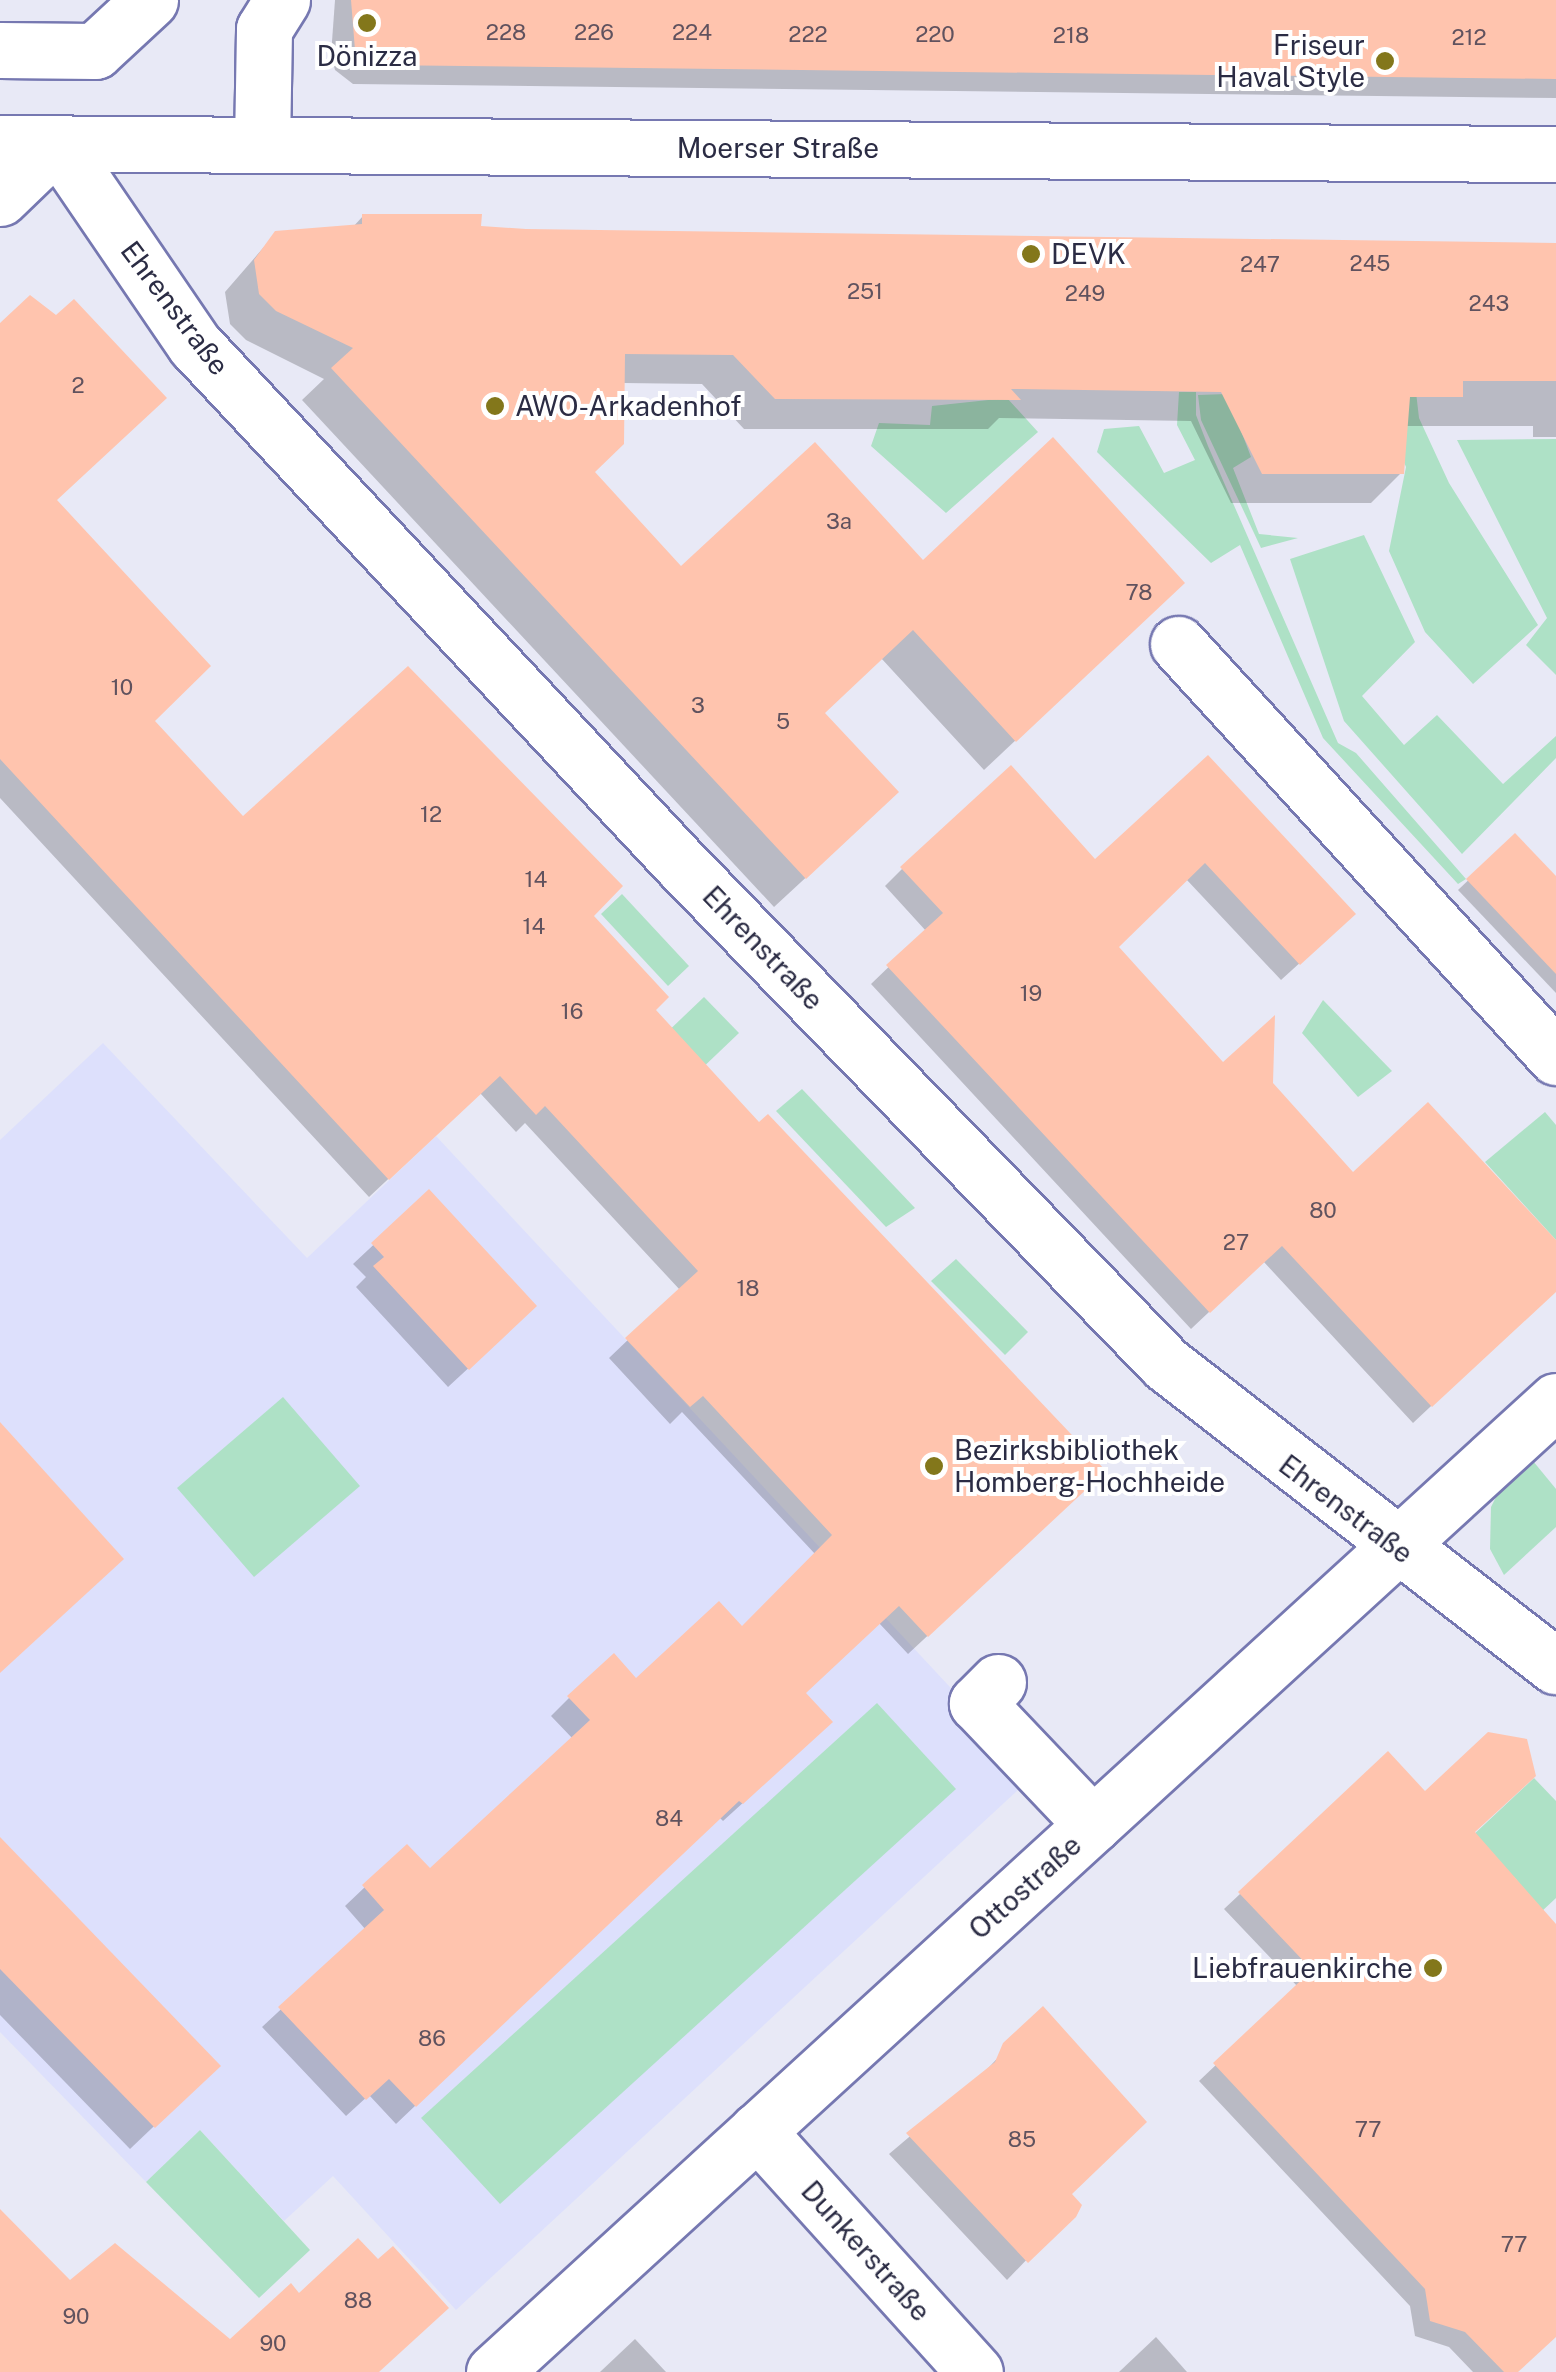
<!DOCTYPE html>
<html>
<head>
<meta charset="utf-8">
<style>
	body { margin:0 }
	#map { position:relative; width:1556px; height:2372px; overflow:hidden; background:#e8e9f6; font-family:"Public Sans",sans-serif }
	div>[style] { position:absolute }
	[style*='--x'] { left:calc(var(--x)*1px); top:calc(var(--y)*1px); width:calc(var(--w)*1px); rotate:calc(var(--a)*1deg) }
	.built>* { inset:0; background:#dde0fc }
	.green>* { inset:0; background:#aee1c6 }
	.shadow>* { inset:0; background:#0003 }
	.building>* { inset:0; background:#ffc4ae }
	.roads { filter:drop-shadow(2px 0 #7678b1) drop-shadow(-2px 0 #7678b1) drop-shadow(0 2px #7678b1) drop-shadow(0 -2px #7678b1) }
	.minor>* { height:55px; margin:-27.5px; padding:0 27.5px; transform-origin:27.5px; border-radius:27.5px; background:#fff }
	.major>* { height:55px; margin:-27.5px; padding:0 27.5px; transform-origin:27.5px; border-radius:27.5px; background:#fff }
	.dots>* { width:28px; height:28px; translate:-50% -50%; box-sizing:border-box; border:5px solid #fff; border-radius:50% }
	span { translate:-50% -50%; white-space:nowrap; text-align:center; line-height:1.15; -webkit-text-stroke:8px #fff; paint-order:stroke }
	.number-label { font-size:22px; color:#60525e }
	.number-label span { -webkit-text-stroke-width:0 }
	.poi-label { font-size:28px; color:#2b2c44 }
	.right { translate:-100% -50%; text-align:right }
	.left { translate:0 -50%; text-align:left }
	.street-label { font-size:28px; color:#2b2c44 }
</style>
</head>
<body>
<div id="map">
	<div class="built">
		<div style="clip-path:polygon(103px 1043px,307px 1258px,436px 1136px,1033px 1776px,456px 2310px,333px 2176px,284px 2221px,200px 2130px,146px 2182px,0 2032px,0 1140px)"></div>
	</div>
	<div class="green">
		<div style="clip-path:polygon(1179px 392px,1196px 392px,1196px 415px,1208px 446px,1338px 743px,1356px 753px,1466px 879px,1458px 884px,1323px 738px,1240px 545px,1211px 563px,1097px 452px,1104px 429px,1139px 426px,1164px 473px,1195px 460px,1177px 425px)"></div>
		<div style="clip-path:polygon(1416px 392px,1419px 418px,1449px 483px,1538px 625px,1473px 684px,1425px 632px,1389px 551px,1406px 467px,1389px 427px,1387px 394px)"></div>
		<div style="clip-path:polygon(1227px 394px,1251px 457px,1233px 468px,1259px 534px,1298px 538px,1261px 548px,1201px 420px,1198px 395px)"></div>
		<div style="clip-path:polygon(1007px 398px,1038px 432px,946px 513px,871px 446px,879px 423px,930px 425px,932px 406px)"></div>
		<div style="clip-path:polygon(1556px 439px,1556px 675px,1526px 645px,1547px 618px,1457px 440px)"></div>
		<div style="clip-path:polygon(1364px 535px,1415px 642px,1362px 696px,1404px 745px,1437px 715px,1503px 784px,1556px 736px,1556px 758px,1462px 854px,1344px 721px,1290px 559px)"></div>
		<div style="clip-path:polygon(622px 894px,689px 966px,668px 986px,601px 914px)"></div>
		<div style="clip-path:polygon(704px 997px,739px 1033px,674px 1095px,639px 1059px)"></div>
		<div style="clip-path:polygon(1323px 1000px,1392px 1071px,1358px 1097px,1302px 1033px)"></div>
		<div style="clip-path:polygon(802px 1089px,915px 1208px,886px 1227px,776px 1111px)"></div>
		<div style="clip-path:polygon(1545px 1112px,1556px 1125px,1556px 1240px,1485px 1162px)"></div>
		<div style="clip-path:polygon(956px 1259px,1028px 1332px,1005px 1355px,931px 1281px)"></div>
		<div style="clip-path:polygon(283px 1397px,360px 1486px,254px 1577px,177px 1488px)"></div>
		<div style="clip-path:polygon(1533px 1461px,1556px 1489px,1556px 1527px,1504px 1575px,1490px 1549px,1491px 1507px,1507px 1475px)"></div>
		<div style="clip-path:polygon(877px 1703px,956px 1789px,500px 2204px,421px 2118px)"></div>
		<div style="clip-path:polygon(1534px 1778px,1556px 1801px,1556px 1898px,1540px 1913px,1516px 1879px,1470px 1838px)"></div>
		<div style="clip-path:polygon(200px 2130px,310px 2250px,259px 2298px,146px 2182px)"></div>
	</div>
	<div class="shadow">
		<div style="clip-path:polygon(335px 0,1556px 0,1556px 98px,353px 84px,335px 70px,331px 55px)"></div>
		<div style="clip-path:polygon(363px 216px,526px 231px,1556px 244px,1556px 437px,1533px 437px,1533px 426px,1405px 426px,1401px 473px,1371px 503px,1231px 503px,1191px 421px,999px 418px,988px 429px,744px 429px,702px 384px,623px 383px,592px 473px,681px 569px,923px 564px,1151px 613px,984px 770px,881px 658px,822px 714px,866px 822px,774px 907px,302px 400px,324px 379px,246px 340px,230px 324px,225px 292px,276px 233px,352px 228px)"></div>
		<div style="clip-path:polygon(0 327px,54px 501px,151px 721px,242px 819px,590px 916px,653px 1010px,1084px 1490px,908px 1654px,879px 1623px,803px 1694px,811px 1741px,723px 1821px,719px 1817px,396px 2124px,369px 2095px,346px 2116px,262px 2027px,366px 1930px,345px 1906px,407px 1847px,430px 1872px,573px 1739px,551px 1716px,569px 1698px,636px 1681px,742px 1629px,816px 1555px,682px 1412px,670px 1424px,609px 1358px,680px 1290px,525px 1123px,516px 1132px,480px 1093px,369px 1197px,0 798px)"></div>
		<div style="clip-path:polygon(1208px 758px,1335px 931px,1281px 980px,1186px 879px,1116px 947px,1223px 1066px,1353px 1176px,1556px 1244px,1556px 1289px,1413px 1423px,1263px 1261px,1191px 1329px,871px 984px,926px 931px,885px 886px,902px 869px,1095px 863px)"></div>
		<div style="clip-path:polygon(1515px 836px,1556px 880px,1556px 993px,1458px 890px)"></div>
		<div style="clip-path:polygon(429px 1193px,515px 1325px,448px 1387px,356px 1287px,366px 1277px,353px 1264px)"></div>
		<div style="clip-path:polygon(1425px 1794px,1472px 1832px,1556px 1930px,1556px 2335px,1516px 2372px,1473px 2372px,1449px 2347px,1415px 2336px,1410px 2306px,1199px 2081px,1298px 1987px,1224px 1909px,1240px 1894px)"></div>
		<div style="clip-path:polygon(0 1840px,194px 2088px,130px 2149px,0 2015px)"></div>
		<div style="clip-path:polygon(1043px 2009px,1069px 2194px,1079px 2205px,1007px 2280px,889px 2154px,979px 2078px)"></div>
		<div style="clip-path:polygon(1156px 2337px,1187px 2372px,1119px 2372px)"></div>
		<div style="clip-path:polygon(635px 2339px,666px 2372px,600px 2372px)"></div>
	</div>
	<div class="building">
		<div style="clip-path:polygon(351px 0,1556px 0,1556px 79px,374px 65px,355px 50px)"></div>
		<div style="clip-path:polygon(362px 214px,482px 214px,481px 226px,526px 229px,1556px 243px,1556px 381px,1463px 381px,1463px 397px,1410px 397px,1404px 474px,1262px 474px,1221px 392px,1011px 389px,1021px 400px,775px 399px,733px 355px,625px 354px,624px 444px,595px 472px,681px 566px,815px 442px,923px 560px,1053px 437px,1185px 583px,1016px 742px,913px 630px,825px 713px,899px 792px,806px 879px,331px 368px,353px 348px,276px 311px,259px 294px,254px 260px,275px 231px,362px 224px)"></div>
		<div style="clip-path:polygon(30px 295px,56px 315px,74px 299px,167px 398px,57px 500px,211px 666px,155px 721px,243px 816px,408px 666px,623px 886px,594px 916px,669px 997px,656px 1010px,759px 1122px,768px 1114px,1106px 1471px,928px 1637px,899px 1606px,806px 1693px,833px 1722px,743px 1804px,739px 1801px,416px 2107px,389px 2079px,366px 2100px,278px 2007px,384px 1910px,362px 1885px,407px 1844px,430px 1868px,590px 1720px,567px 1696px,614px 1653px,636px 1678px,719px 1601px,742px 1626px,832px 1535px,703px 1396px,690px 1407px,625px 1338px,698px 1271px,545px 1106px,536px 1115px,500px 1076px,389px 1180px,0 759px,0 323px)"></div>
		<div style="clip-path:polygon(1208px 755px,1356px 914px,1300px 965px,1205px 863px,1119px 947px,1223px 1062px,1275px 1015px,1273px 1083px,1353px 1172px,1428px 1102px,1556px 1240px,1556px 1292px,1432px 1407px,1282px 1246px,1210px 1313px,886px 965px,943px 913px,900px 867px,1011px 765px,1095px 859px)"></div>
		<div style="clip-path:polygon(1515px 833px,1556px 876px,1556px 974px,1466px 879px)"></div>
		<div style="clip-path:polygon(429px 1189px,537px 1306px,469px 1370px,373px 1266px,384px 1257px,371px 1243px)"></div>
		<div style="clip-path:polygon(0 1422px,124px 1559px,0 1673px)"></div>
		<div style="clip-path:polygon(1488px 1732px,1527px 1739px,1536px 1776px,1475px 1832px,1556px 1924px,1556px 2337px,1518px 2372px,1504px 2372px,1465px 2332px,1430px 2321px,1425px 2289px,1213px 2063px,1312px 1970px,1238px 1892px,1388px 1751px,1425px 1791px)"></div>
		<div style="clip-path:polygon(0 1837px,221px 2066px,155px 2128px,0 1969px)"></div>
		<div style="clip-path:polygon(1043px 2006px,1147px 2122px,1072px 2194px,1082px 2205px,1076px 2217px,1028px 2263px,906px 2133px,995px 2062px,1003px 2043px)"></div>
		<div style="clip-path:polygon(0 2209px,70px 2280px,115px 2243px,230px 2339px,291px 2283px,299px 2293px,358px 2238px,378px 2259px,393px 2246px,449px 2308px,379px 2372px,0 2372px)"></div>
	</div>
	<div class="roads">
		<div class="minor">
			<div style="--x:0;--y:50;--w:95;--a:0.6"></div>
			<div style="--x:95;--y:51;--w:75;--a:-42.8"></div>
			<div style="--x:262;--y:145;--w:116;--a:-89"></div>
			<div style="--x:264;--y:29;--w:34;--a:-58"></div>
			<div style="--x:0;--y:198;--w:79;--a:-44"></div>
			<div style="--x:57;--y:143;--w:245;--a:55.7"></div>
			<div style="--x:195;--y:345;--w:708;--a:46.89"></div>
			<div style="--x:679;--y:862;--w:699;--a:45.87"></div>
			<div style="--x:1166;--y:1364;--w:493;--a:37.8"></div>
			<div style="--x:1178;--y:644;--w:560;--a:47.53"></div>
			<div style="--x:998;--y:1682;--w:30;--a:135"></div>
			<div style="--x:977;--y:1703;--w:168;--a:46.4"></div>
			<div style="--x:757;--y:2131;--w:325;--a:47.9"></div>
			<div style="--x:494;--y:2372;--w:1439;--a:-42.44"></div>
		</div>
		<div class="major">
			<div style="--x:0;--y:143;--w:1556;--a:0.41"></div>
		</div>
	</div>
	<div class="dots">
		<div style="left:367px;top:23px;background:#83771b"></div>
		<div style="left:1385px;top:61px;background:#83771b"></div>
		<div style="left:1031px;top:254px;background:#83771b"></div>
		<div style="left:495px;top:406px;background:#83771b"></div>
		<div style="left:934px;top:1466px;background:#83771b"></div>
		<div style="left:1433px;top:1968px;background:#83771b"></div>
	</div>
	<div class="number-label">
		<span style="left:506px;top:33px">228</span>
		<span style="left:594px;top:33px">226</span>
		<span style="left:692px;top:33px">224</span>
		<span style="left:808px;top:35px">222</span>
		<span style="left:935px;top:35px">220</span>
		<span style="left:1071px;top:36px">218</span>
		<span style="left:1469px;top:38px">212</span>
		<span style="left:1370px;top:264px">245</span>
		<span style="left:1260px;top:265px">247</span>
		<span style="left:865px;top:292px">251</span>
		<span style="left:1085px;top:294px">249</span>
		<span style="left:1489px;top:304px">243</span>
		<span style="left:78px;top:386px">2</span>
		<span style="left:839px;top:522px">3a</span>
		<span style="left:1139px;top:593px">78</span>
		<span style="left:122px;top:688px">10</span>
		<span style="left:698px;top:706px">3</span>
		<span style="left:783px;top:722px">5</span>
		<span style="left:431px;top:815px">12</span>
		<span style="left:536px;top:880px">14</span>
		<span style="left:534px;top:927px">14</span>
		<span style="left:1031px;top:994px">19</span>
		<span style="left:572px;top:1012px">16</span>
		<span style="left:1323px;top:1211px">80</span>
		<span style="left:1236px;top:1243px">27</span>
		<span style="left:748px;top:1289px">18</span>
		<span style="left:669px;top:1819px">84</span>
		<span style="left:432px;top:2039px">86</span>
		<span style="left:1368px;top:2130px">77</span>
		<span style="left:1022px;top:2140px">85</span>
		<span style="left:1514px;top:2245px">77</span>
		<span style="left:358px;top:2301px">88</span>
		<span style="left:76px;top:2317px">90</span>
		<span style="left:273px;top:2344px">90</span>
	</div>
	<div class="poi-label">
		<span class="right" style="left:1365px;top:61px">Friseur<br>Haval Style</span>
		<span style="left:367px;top:56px">Dönizza</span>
		<span class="left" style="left:1051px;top:254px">DEVK</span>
		<span class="left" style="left:515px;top:406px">AWO-Arkadenhof</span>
		<span class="left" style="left:954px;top:1466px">Bezirksbibliothek<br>Homberg-Hochheide</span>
		<span class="right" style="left:1413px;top:1968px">Liebfrauenkirche</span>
	</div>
	<div class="street-label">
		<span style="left:778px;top:148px">Moerser Straße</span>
		<span style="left:175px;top:308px;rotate:53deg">Ehrenstraße</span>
		<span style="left:763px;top:948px;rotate:46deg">Ehrenstraße</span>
		<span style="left:1346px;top:1509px;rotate:37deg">Ehrenstraße</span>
		<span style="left:1025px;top:1887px;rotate:-42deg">Ottostraße</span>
		<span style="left:866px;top:2251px;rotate:48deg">Dunkerstraße</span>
	</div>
</div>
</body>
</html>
